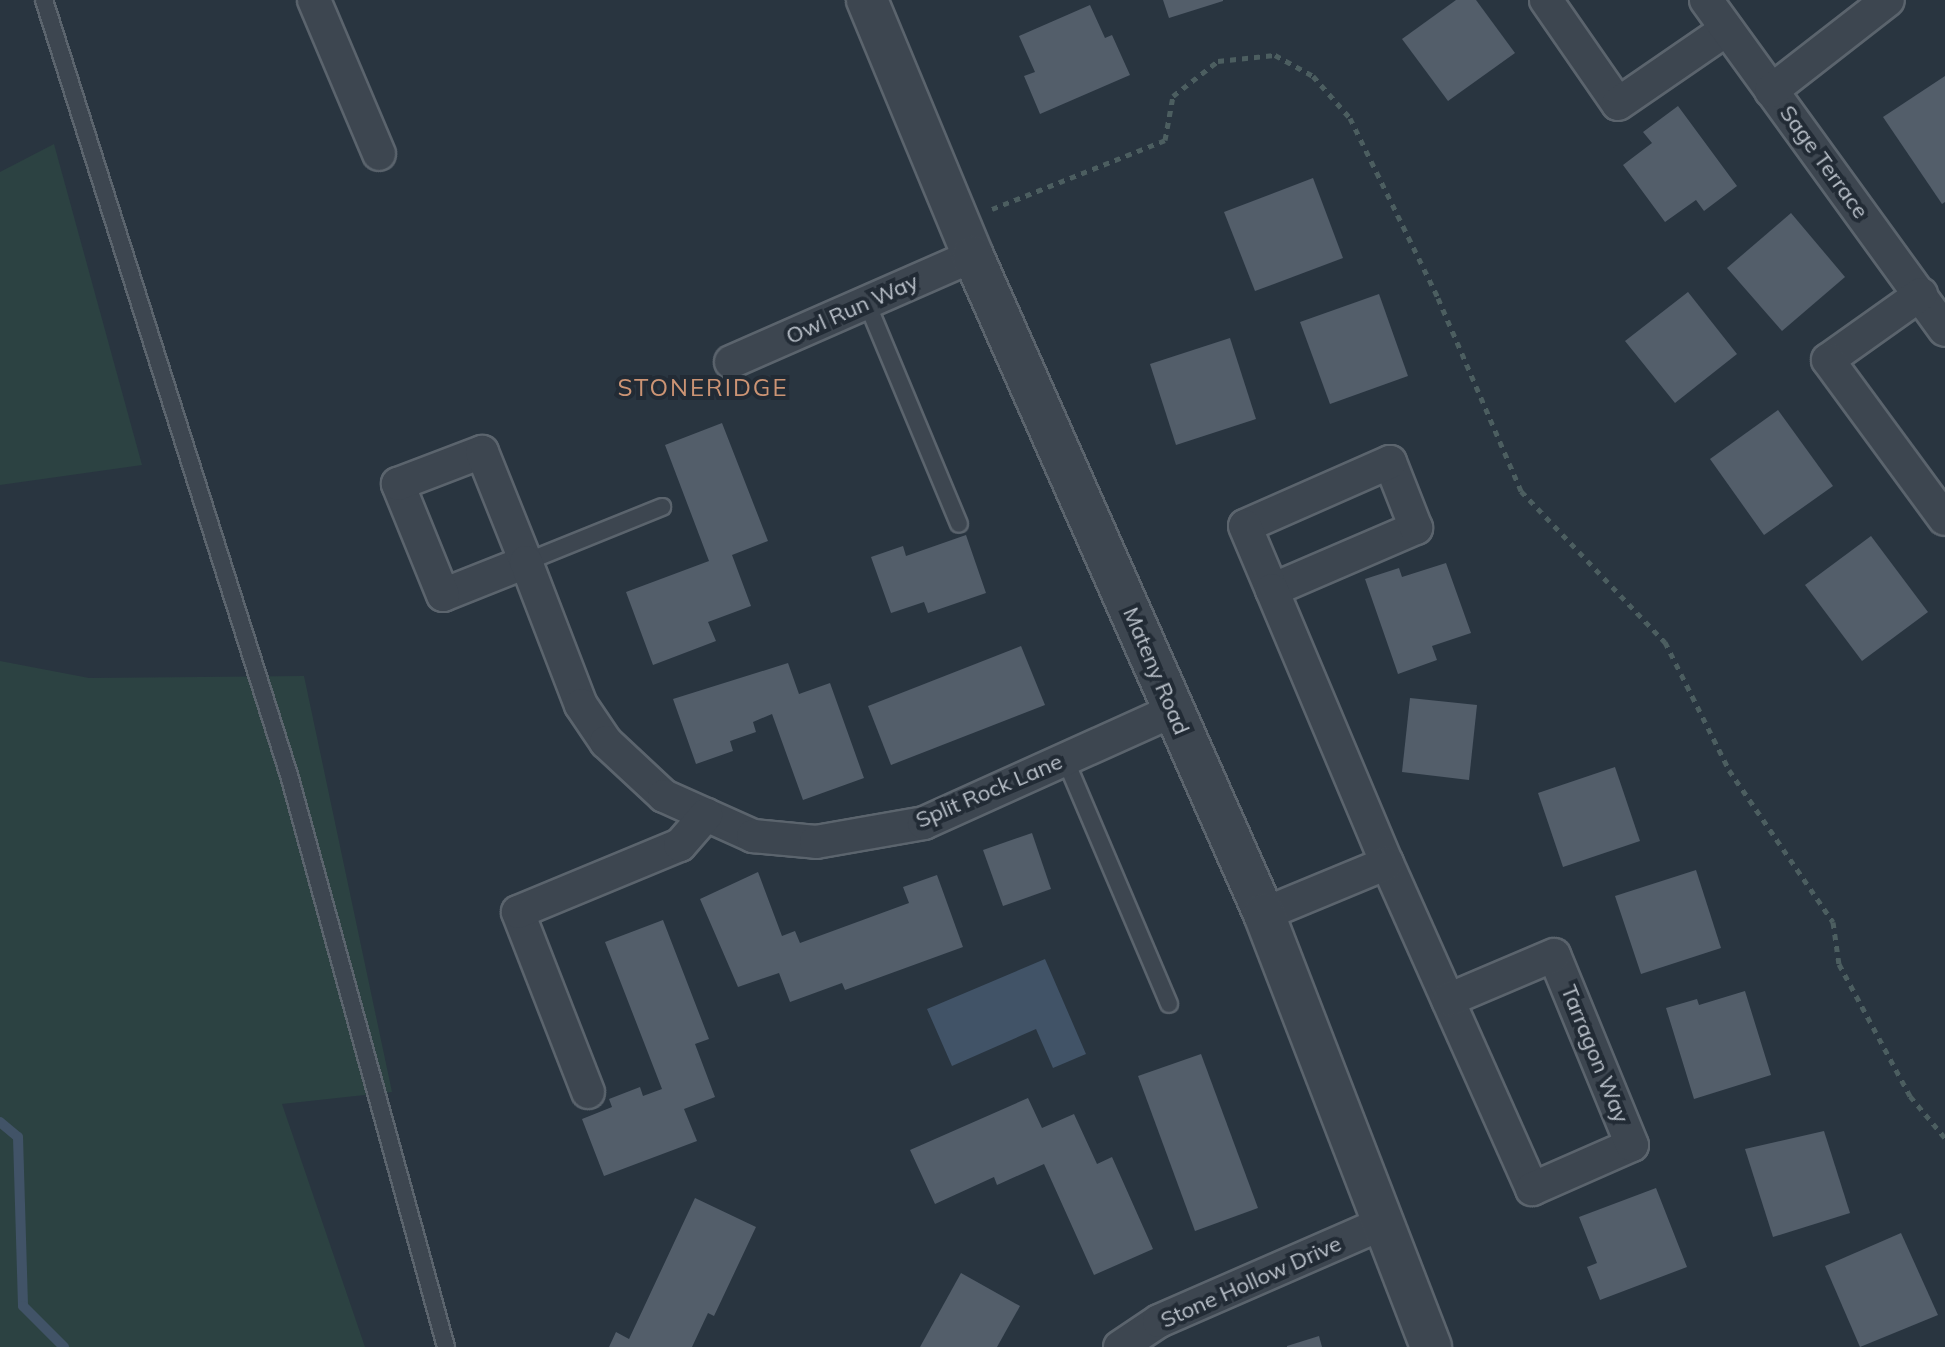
<!DOCTYPE html>
<html>
<head>
<meta charset="utf-8">
<style>
	body { margin:0 }
	#map { position:relative; width:1945px; height:1347px; overflow:hidden; background:#293540; font-family:Mulish,sans-serif }
	div>[style] { position:absolute }
	[style*='--x'] { left:calc(var(--x)*1px); top:calc(var(--y)*1px); width:calc(var(--w)*1px); rotate:calc(var(--a)*1deg) }
	.green>* { inset:0; background:#2c4242 }
	.water>* { inset:0; background:#415367 }
	.stream>* { height:10px; margin:-5px; padding:0 5px; transform-origin:5px; border-radius:5px; background:#415367 }
	.building>* { inset:0; background:#535e6a }
	.path>* { height:5px; margin-top:-2.5px; transform-origin:0; background:repeating-linear-gradient(90deg,#4c5e60 0 6px,transparent 0 12px) }
	.roads { filter:drop-shadow(2px 0 #5b646d) drop-shadow(-2px 0 #5b646d) drop-shadow(0 2px #5b646d) drop-shadow(0 -2px #5b646d) }
	.service>* { height:16px; margin:-8px; padding:0 8px; transform-origin:8px; border-radius:8px; background:#3d4650 }
	.minor>* { height:32px; margin:-16px; padding:0 16px; transform-origin:16px; border-radius:16px; background:#3d4650 }
	.tertiary>* { height:40px; margin:-20px; padding:0 20px; transform-origin:20px; border-radius:20px; background:#3d4650 }
	span { translate:-50% -50%; white-space:nowrap; text-align:center; line-height:1.15; -webkit-text-stroke:8px #222b35; paint-order:stroke }
	.street-label { font-size:22px; color:#bac1ca }
	.neighbourhood-label { font-size:24px; color:#cc9474; letter-spacing:2px }
</style>
</head>
<body>
<div id="map">
	<div class="green">
		<div style="clip-path:polygon(54px 144px,142px 465px,0 485px,0 172px)"></div>
		<div style="clip-path:polygon(0 661px,89px 678px,304px 676px,392px 1092px,282px 1104px,365px 1347px,0 1347px)"></div>
	</div>
	<div class="water">
		<div style="clip-path:polygon(1045px 959px,1086px 1054px,1053px 1068px,1036px 1029px,952px 1066px,927px 1009px)"></div>
	</div>
	<div class="stream">
		<div style="--x:0;--y:1122;--w:23;--a:40"></div>
		<div style="--x:18;--y:1137;--w:169;--a:88.3"></div>
		<div style="--x:23;--y:1306;--w:58;--a:45"></div>
	</div>
	<div class="building">
		<div style="clip-path:polygon(1163px 0,1223px 0,1223px 1px,1169px 18px)"></div>
		<div style="clip-path:polygon(1456px 0,1476px 0,1515px 53px,1448px 101px,1402px 39px)"></div>
		<div style="clip-path:polygon(1090px 5px,1105px 38px,1112px 35px,1130px 75px,1040px 114px,1024px 76px,1035px 72px,1019px 36px)"></div>
		<div style="clip-path:polygon(1945px 76px,1945px 202px,1942px 204px,1883px 117px)"></div>
		<div style="clip-path:polygon(1678px 106px,1737px 186px,1704px 211px,1696px 200px,1665px 222px,1623px 165px,1652px 143px,1643px 132px)"></div>
		<div style="clip-path:polygon(1313px 178px,1343px 258px,1255px 291px,1224px 212px)"></div>
		<div style="clip-path:polygon(1791px 213px,1845px 277px,1782px 331px,1727px 268px)"></div>
		<div style="clip-path:polygon(1688px 292px,1737px 354px,1675px 403px,1625px 341px)"></div>
		<div style="clip-path:polygon(1379px 294px,1408px 376px,1330px 404px,1300px 322px)"></div>
		<div style="clip-path:polygon(1230px 338px,1256px 419px,1176px 445px,1150px 364px)"></div>
		<div style="clip-path:polygon(1778px 410px,1833px 486px,1764px 535px,1710px 459px)"></div>
		<div style="clip-path:polygon(722px 423px,768px 541px,732px 555px,751px 606px,708px 622px,716px 641px,653px 665px,626px 592px,709px 561px,665px 445px)"></div>
		<div style="clip-path:polygon(966px 535px,986px 593px,928px 613px,924px 602px,891px 613px,871px 557px,903px 546px,906px 556px)"></div>
		<div style="clip-path:polygon(1871px 536px,1928px 612px,1862px 661px,1805px 585px)"></div>
		<div style="clip-path:polygon(1446px 563px,1471px 633px,1432px 646px,1437px 660px,1398px 674px,1365px 579px,1399px 568px,1402px 577px)"></div>
		<div style="clip-path:polygon(1021px 646px,1045px 705px,891px 765px,868px 706px)"></div>
		<div style="clip-path:polygon(788px 663px,799px 694px,830px 683px,864px 778px,803px 800px,772px 714px,753px 722px,756px 732px,730px 741px,733px 751px,696px 764px,673px 699px)"></div>
		<div style="clip-path:polygon(1410px 698px,1477px 705px,1469px 780px,1402px 772px)"></div>
		<div style="clip-path:polygon(1615px 767px,1640px 841px,1563px 867px,1538px 793px)"></div>
		<div style="clip-path:polygon(1032px 833px,1051px 889px,1003px 906px,983px 850px)"></div>
		<div style="clip-path:polygon(1696px 870px,1721px 948px,1641px 974px,1615px 896px)"></div>
		<div style="clip-path:polygon(758px 872px,782px 936px,795px 931px,800px 943px,909px 903px,903px 887px,937px 875px,963px 947px,845px 990px,842px 983px,790px 1002px,779px 973px,738px 987px,700px 899px)"></div>
		<div style="clip-path:polygon(663px 920px,709px 1039px,695px 1044px,715px 1097px,684px 1109px,697px 1141px,604px 1176px,582px 1119px,612px 1107px,609px 1099px,640px 1087px,643px 1096px,662px 1089px,605px 942px)"></div>
		<div style="clip-path:polygon(1745px 991px,1771px 1075px,1694px 1099px,1666px 1008px,1697px 999px,1699px 1005px)"></div>
		<div style="clip-path:polygon(1201px 1054px,1258px 1208px,1195px 1231px,1138px 1076px)"></div>
		<div style="clip-path:polygon(1028px 1098px,1042px 1128px,1074px 1114px,1097px 1164px,1112px 1157px,1153px 1249px,1094px 1275px,1044px 1164px,997px 1185px,994px 1177px,935px 1204px,910px 1150px)"></div>
		<div style="clip-path:polygon(1824px 1131px,1850px 1213px,1773px 1237px,1745px 1149px)"></div>
		<div style="clip-path:polygon(1656px 1188px,1687px 1267px,1600px 1300px,1587px 1267px,1597px 1263px,1579px 1217px)"></div>
		<div style="clip-path:polygon(695px 1198px,756px 1227px,714px 1316px,708px 1313px,692px 1347px,609px 1347px,616px 1332px,629px 1339px)"></div>
		<div style="clip-path:polygon(1901px 1233px,1938px 1315px,1860px 1347px,1825px 1266px)"></div>
		<div style="clip-path:polygon(961px 1273px,1020px 1306px,997px 1347px,920px 1347px)"></div>
		<div style="clip-path:polygon(1319px 1336px,1322px 1347px,1287px 1347px,1287px 1346px)"></div>
	</div>
	<div class="path">
		<div style="--x:992;--y:209;--w:186;--a:-21.7"></div>
		<div style="--x:1165;--y:140;--w:45;--a:-79.7"></div>
		<div style="--x:1173;--y:96;--w:57;--a:-37.9"></div>
		<div style="--x:1218;--y:61;--w:57;--a:-6"></div>
		<div style="--x:1275;--y:55;--w:43;--a:28.9"></div>
		<div style="--x:1313;--y:76;--w:56;--a:48.6"></div>
		<div style="--x:1350;--y:118;--w:200;--a:63.9"></div>
		<div style="--x:1438;--y:298;--w:210;--a:66.7"></div>
		<div style="--x:1521;--y:491;--w:209;--a:46.4"></div>
		<div style="--x:1665;--y:642;--w:143;--a:63.4"></div>
		<div style="--x:1729;--y:770;--w:184;--a:55.6"></div>
		<div style="--x:1833;--y:922;--w:42;--a:81.9"></div>
		<div style="--x:1839;--y:964;--w:150;--a:61.7"></div>
		<div style="--x:1910;--y:1096;--w:55;--a:50.2"></div>
	</div>
	<div class="roads">
		<div class="service">
			<div style="--x:44;--y:0;--w:813;--a:72.46"></div>
			<div style="--x:289;--y:775;--w:593;--a:74.65"></div>
			<div style="--x:867;--y:303;--w:239;--a:67.4"></div>
			<div style="--x:526;--y:562;--w:147;--a:-22"></div>
			<div style="--x:1065;--y:759;--w:266;--a:67"></div>
		</div>
		<div class="minor">
			<div style="--x:314;--y:0;--w:167;--a:67.1"></div>
			<div style="--x:1546;--y:0;--w:126;--a:55.3"></div>
			<div style="--x:1618;--y:104;--w:132;--a:-34.5"></div>
			<div style="--x:1706;--y:0;--w:407;--a:54.1"></div>
			<div style="--x:1771;--y:91;--w:148;--a:-37.9"></div>
			<div style="--x:1921;--y:294;--w:114;--a:144.6"></div>
			<div style="--x:1828;--y:360;--w:197;--a:53.7"></div>
			<div style="--x:731;--y:362;--w:264;--a:-23.7"></div>
			<div style="--x:526;--y:562;--w:89;--a:158.3"></div>
			<div style="--x:443;--y:595;--w:120;--a:-112.1"></div>
			<div style="--x:398;--y:484;--w:90;--a:-20.9"></div>
			<div style="--x:482;--y:452;--w:118;--a:68.2"></div>
			<div style="--x:526;--y:562;--w:153;--a:69"></div>
			<div style="--x:581;--y:705;--w:45;--a:56"></div>
			<div style="--x:606;--y:742;--w:79;--a:43"></div>
			<div style="--x:664;--y:796;--w:98;--a:24.2"></div>
			<div style="--x:753;--y:836;--w:63;--a:5.4"></div>
			<div style="--x:816;--y:842;--w:110;--a:-10"></div>
			<div style="--x:924;--y:823;--w:272;--a:-24.3"></div>
			<div style="--x:1272;--y:590;--w:157;--a:-23.3"></div>
			<div style="--x:1416;--y:528;--w:71;--a:-111.5"></div>
			<div style="--x:1390;--y:462;--w:158;--a:156.2"></div>
			<div style="--x:1245;--y:526;--w:69;--a:67.1"></div>
			<div style="--x:1272;--y:590;--w:296;--a:67.2"></div>
			<div style="--x:1387;--y:863;--w:357;--a:66"></div>
			<div style="--x:1532;--y:1189;--w:109;--a:-23.7"></div>
			<div style="--x:1632;--y:1145;--w:205;--a:-112.3"></div>
			<div style="--x:1554;--y:955;--w:115;--a:157"></div>
			<div style="--x:1264;--y:914;--w:133;--a:-22.5"></div>
			<div style="--x:588;--y:1092;--w:193;--a:-111.3"></div>
			<div style="--x:518;--y:912;--w:175;--a:-22.5"></div>
			<div style="--x:680;--y:845;--w:40;--a:-49"></div>
			<div style="--x:1120;--y:1347;--w:47;--a:-33.7"></div>
			<div style="--x:1159;--y:1321;--w:248;--a:-23.6"></div>
		</div>
		<div class="tertiary">
			<div style="--x:867;--y:0;--w:277;--a:67.5"></div>
			<div style="--x:973;--y:256;--w:719;--a:66.14"></div>
			<div style="--x:1264;--y:914;--w:464;--a:68.9"></div>
		</div>
	</div>
	<div class="street-label">
		<span style="left:1824px;top:162px;rotate:54deg">Sage Terrace</span>
		<span style="left:852px;top:309px;rotate:-24deg">Owl Run Way</span>
		<span style="left:1156px;top:671px;rotate:67deg">Mateny Road</span>
		<span style="left:989px;top:791px;rotate:-23deg">Split Rock Lane</span>
		<span style="left:1595px;top:1054px;rotate:68deg">Tarragon Way</span>
		<span style="left:1251px;top:1282px;rotate:-24deg">Stone Hollow Drive</span>
	</div>
	<div class="neighbourhood-label">
		<span style="left:703px;top:388px">STONERIDGE</span>
	</div>
</div>
</body>
</html>
